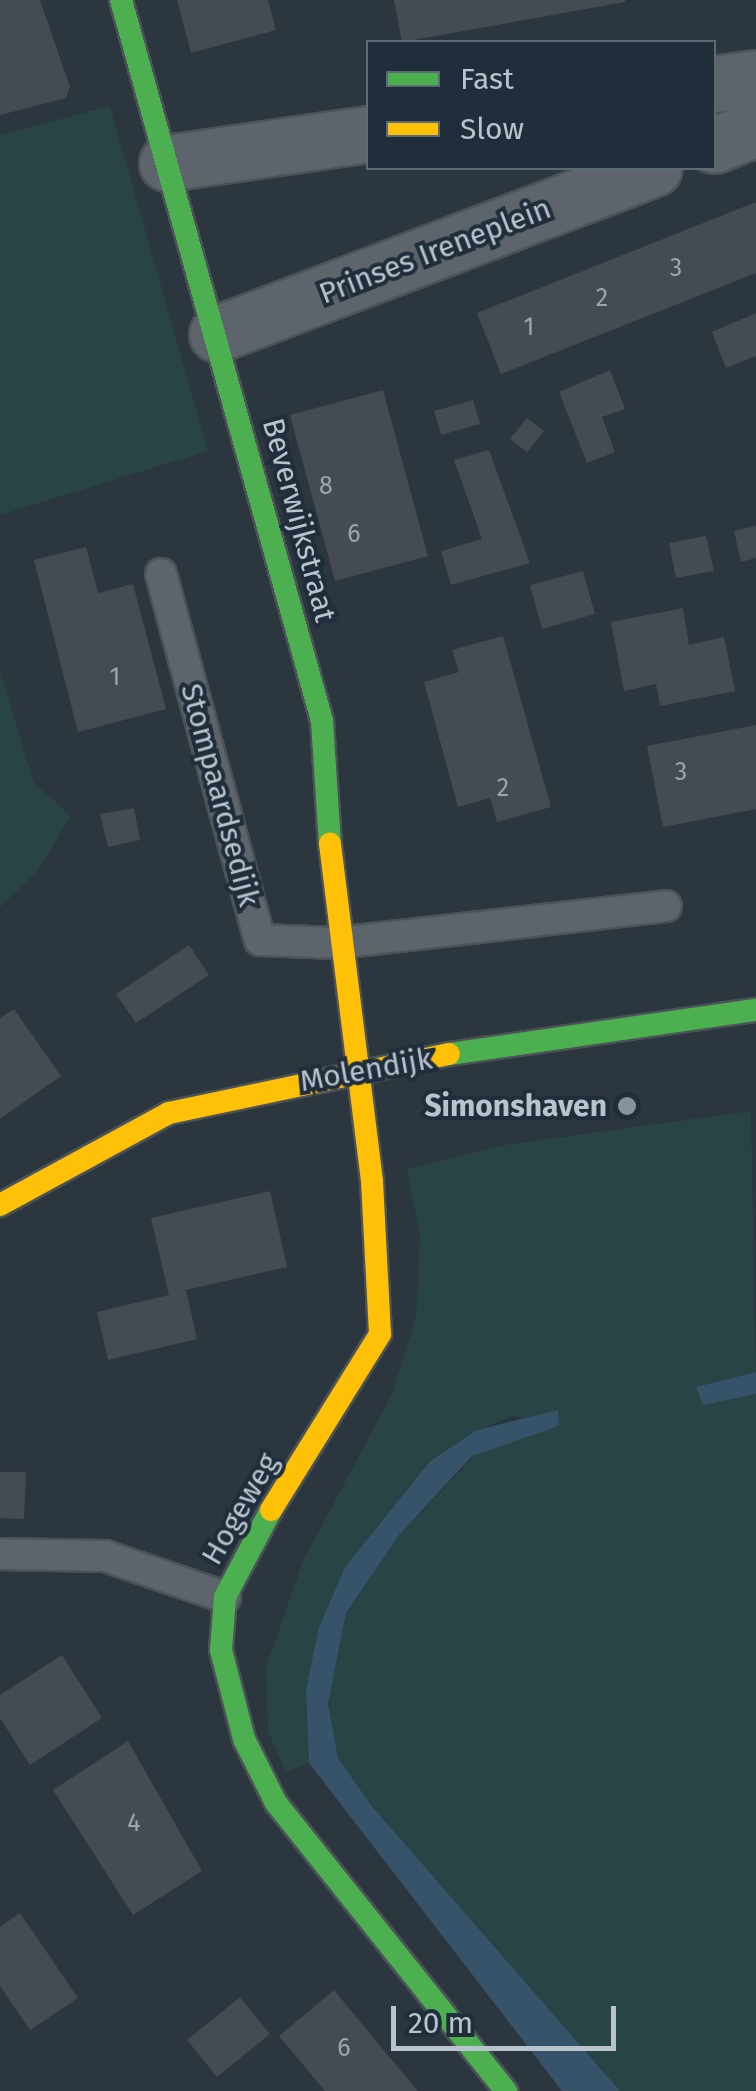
<!DOCTYPE html>
<html>
<head>
<meta charset="utf-8">
<style>
	body { margin:0 }
	#map { position:relative; width:756px; height:2091px; overflow:hidden; background:#2c363e; font-family:"Fira Sans",sans-serif }
	div>[style] { position:absolute }
	[style*='--x'] { left:calc(var(--x)*1px); top:calc(var(--y)*1px); width:calc(var(--w)*1px); rotate:calc(var(--a)*1deg) }
	.green>* { inset:0; background:#284444 }
	.water>* { inset:0; background:#375369 }
	.building>* { inset:0; background:#444b52 }
	.roads { filter:drop-shadow(2px 0 #4b5258) drop-shadow(-2px 0 #4b5258) drop-shadow(0 2px #4b5258) drop-shadow(0 -2px #4b5258) }
	.lane>* { height:30px; margin:-15px; padding:0 15px; transform-origin:15px; border-radius:15px; background:#5d646b }
	.street>* { height:55px; margin:-27.5px; padding:0 27.5px; transform-origin:27.5px; border-radius:27.5px; background:#5d646b }
	.fast>* { height:22px; margin:-11px; padding:0 11px; transform-origin:11px; border-radius:11px; background:#4caf50 }
	.slow>* { height:22px; margin:-11px; padding:0 11px; transform-origin:11px; border-radius:11px; background:#ffc107 }
	.dots>* { width:28px; height:28px; translate:-50% -50%; box-sizing:border-box; border:5px solid #1f2e3a; border-radius:50% }
	span { translate:-50% -50%; white-space:nowrap; text-align:center; line-height:1.15; -webkit-text-stroke:8px #1f2e3a; paint-order:stroke }
	.number-label { font-size:25px; color:#9ba5af }
	.number-label span { -webkit-text-stroke-width:0 }
	.street-label { font-size:30px; color:#b8c3ce }
	.poi-label { font-size:30px; color:#b8c3ce; font-weight:700 }
	.right { translate:-100% -50%; text-align:right }
	.legend { position:absolute; left:366px; top:40px; width:350px; height:130px; box-sizing:border-box; background:#1f2e3a; border:2px solid #5c6a75; margin:0; padding:12px 18px; list-style:none; font-size:30px; color:#b8c3ce }
	.legend li { display:flex; align-items:center; gap:20px; height:50px }
	.legend b { width:50px; border:2px solid #5c6a75 }
	.scale { position:absolute; left:391px; top:2006px; width:225px; height:45px; box-sizing:border-box; border:5px solid #b8c3ce; border-top:0; padding-left:12px; font-size:30px; line-height:35px; white-space:nowrap; color:#b8c3ce; -webkit-text-stroke:8px #1f2e3a; paint-order:stroke }
</style>
</head>
<body>
<div id="map">
	<div class="green">
		<div style="clip-path:polygon(110px 106px,208px 451px,0 515px,0 135px)"></div>
		<div style="clip-path:polygon(0 670px,34px 783px,71px 816px,37px 872px,0 907px)"></div>
		<div style="clip-path:polygon(751px 1111px,756px 1372px,696px 1387px,703px 1404px,756px 1394px,756px 2091px,620px 2091px,371px 1805px,338px 1758px,328px 1704px,346px 1613px,399px 1535px,484px 1446px,558px 1426px,513px 1416px,477px 1430px,430px 1460px,345px 1567px,319px 1627px,306px 1688px,309px 1763px,286px 1772px,268px 1732px,266px 1667px,303px 1561px,392px 1394px,416px 1317px,420px 1236px,407px 1169px,504px 1145px)"></div>
	</div>
	<div class="water">
		<div style="clip-path:polygon(756px 1372px,756px 1394px,703px 1405px,696px 1387px)"></div>
		<div style="clip-path:polygon(558px 1410px,559px 1426px,472px 1456px,399px 1535px,346px 1613px,328px 1704px,338px 1758px,371px 1805px,620px 2091px,562px 2091px,309px 1763px,306px 1689px,319px 1627px,345px 1567px,430px 1461px,477px 1430px)"></div>
	</div>
	<div class="building">
		<div style="clip-path:polygon(0 0,40px 0,70px 87px,66px 98px,0 115px)"></div>
		<div style="clip-path:polygon(177px 0,268px 0,276px 30px,191px 53px)"></div>
		<div style="clip-path:polygon(394px 0,625px 0,625px 2px,402px 42px)"></div>
		<div style="clip-path:polygon(756px 202px,756px 273px,501px 374px,477px 313px)"></div>
		<div style="clip-path:polygon(756px 313px,756px 356px,726px 368px,712px 332px)"></div>
		<div style="clip-path:polygon(610px 370px,625px 409px,602px 417px,615px 452px,587px 463px,559px 392px)"></div>
		<div style="clip-path:polygon(383px 390px,428px 556px,335px 581px,290px 415px)"></div>
		<div style="clip-path:polygon(473px 400px,480px 424px,441px 435px,434px 411px)"></div>
		<div style="clip-path:polygon(527px 418px,544px 431px,527px 452px,510px 439px)"></div>
		<div style="clip-path:polygon(489px 450px,530px 563px,451px 585px,441px 551px,482px 539px,454px 460px)"></div>
		<div style="clip-path:polygon(756px 526px,756px 558px,741px 562px,734px 531px)"></div>
		<div style="clip-path:polygon(706px 536px,714px 571px,676px 578px,669px 543px)"></div>
		<div style="clip-path:polygon(86px 547px,98px 593px,133px 584px,166px 709px,78px 732px,34px 560px)"></div>
		<div style="clip-path:polygon(583px 571px,595px 614px,542px 629px,530px 585px)"></div>
		<div style="clip-path:polygon(683px 608px,689px 645px,724px 637px,735px 691px,660px 706px,656px 684px,624px 691px,611px 622px)"></div>
		<div style="clip-path:polygon(503px 636px,551px 807px,497px 822px,490px 798px,458px 807px,424px 682px,459px 672px,452px 650px)"></div>
		<div style="clip-path:polygon(756px 725px,756px 809px,663px 827px,647px 746px)"></div>
		<div style="clip-path:polygon(134px 808px,140px 840px,108px 847px,100px 814px)"></div>
		<div style="clip-path:polygon(189px 945px,209px 975px,136px 1023px,116px 994px)"></div>
		<div style="clip-path:polygon(14px 1009px,61px 1076px,0 1119px,0 1018px)"></div>
		<div style="clip-path:polygon(270px 1191px,287px 1267px,186px 1290px,197px 1339px,108px 1360px,97px 1312px,169px 1295px,151px 1218px)"></div>
		<div style="clip-path:polygon(0 1472px,26px 1472px,24px 1519px,0 1518px)"></div>
		<div style="clip-path:polygon(62px 1655px,102px 1718px,30px 1765px,0 1718px,0 1695px)"></div>
		<div style="clip-path:polygon(128px 1741px,202px 1871px,133px 1915px,53px 1790px)"></div>
		<div style="clip-path:polygon(20px 1913px,78px 1998px,30px 2030px,0 1986px,0 1927px)"></div>
		<div style="clip-path:polygon(334px 1990px,391px 2059px,418px 2091px,325px 2091px,279px 2036px)"></div>
		<div style="clip-path:polygon(240px 1997px,270px 2034px,217px 2077px,187px 2040px)"></div>
	</div>
	<div class="roads">
		<div class="lane">
			<div style="--x:161;--y:574;--w:379;--a:74.9"></div>
			<div style="--x:260;--y:940;--w:77;--a:2.2"></div>
			<div style="--x:337;--y:943;--w:331;--a:-6.4"></div>
			<div style="--x:0;--y:1554;--w:105;--a:1.1"></div>
			<div style="--x:105;--y:1556;--w:127;--a:18.9"></div>
		</div>
		<div class="street">
			<div style="--x:714;--y:84;--w:42;--a:-8.1"></div>
			<div style="--x:714;--y:145;--w:45;--a:-22"></div>
			<div style="--x:167;--y:163;--w:203;--a:-8.2"></div>
			<div style="--x:217;--y:334;--w:467;--a:-20.8"></div>
		</div>
		<div class="fast">
			<div style="--x:121;--y:0;--w:748;--a:74.42"></div>
			<div style="--x:322;--y:721;--w:123;--a:86.3"></div>
			<div style="--x:449;--y:1054;--w:310;--a:-8.2"></div>
			<div style="--x:271;--y:1510;--w:98;--a:117.9"></div>
			<div style="--x:225;--y:1597;--w:53;--a:94.3"></div>
			<div style="--x:221;--y:1650;--w:92;--a:75.5"></div>
			<div style="--x:244;--y:1739;--w:72;--a:63.4"></div>
			<div style="--x:276;--y:1803;--w:369;--a:51.4"></div>
		</div>
		<div class="slow">
			<div style="--x:0;--y:1205;--w:192;--a:-28.6"></div>
			<div style="--x:169;--y:1113;--w:286;--a:-11.9"></div>
			<div style="--x:271;--y:1510;--w:207;--a:-58.2"></div>
			<div style="--x:380;--y:1334;--w:153;--a:-93"></div>
			<div style="--x:372;--y:1181;--w:340;--a:-97.1"></div>
		</div>
	</div>
	<div class="dots">
		<div style="left:627px;top:1106px;background:#87929c"></div>
	</div>
	<div class="number-label">
		<span style="left:676px;top:268px">3</span>
		<span style="left:602px;top:298px">2</span>
		<span style="left:529px;top:327px">1</span>
		<span style="left:326px;top:486px">8</span>
		<span style="left:354px;top:534px">6</span>
		<span style="left:115px;top:677px">1</span>
		<span style="left:681px;top:772px">3</span>
		<span style="left:503px;top:788px">2</span>
		<span style="left:134px;top:1823px">4</span>
		<span style="left:344px;top:2048px">6</span>
	</div>
	<div class="street-label">
		<span style="left:435px;top:251px;rotate:-21deg">Prinses Ireneplein</span>
		<span style="left:299px;top:520px;rotate:75deg">Beverwijkstraat</span>
		<span style="left:220px;top:795px;rotate:75deg">Stompaardsedijk</span>
		<span style="left:366px;top:1070px;rotate:-10deg">Molendijk</span>
		<span style="left:240px;top:1509px;rotate:-60deg">Hogeweg</span>
	</div>
	<div class="poi-label">
		<span class="right" style="left:607px;top:1106px">Simonshaven</span>
	</div>
	<ul class="legend">
	<li><b style="height:12px;background:#4caf50"></b>Fast</li>
	<li><b style="height:12px;background:#ffc107"></b>Slow</li>
	</ul>
	<div class="scale">20 m</div>
</div>
</body>
</html>
